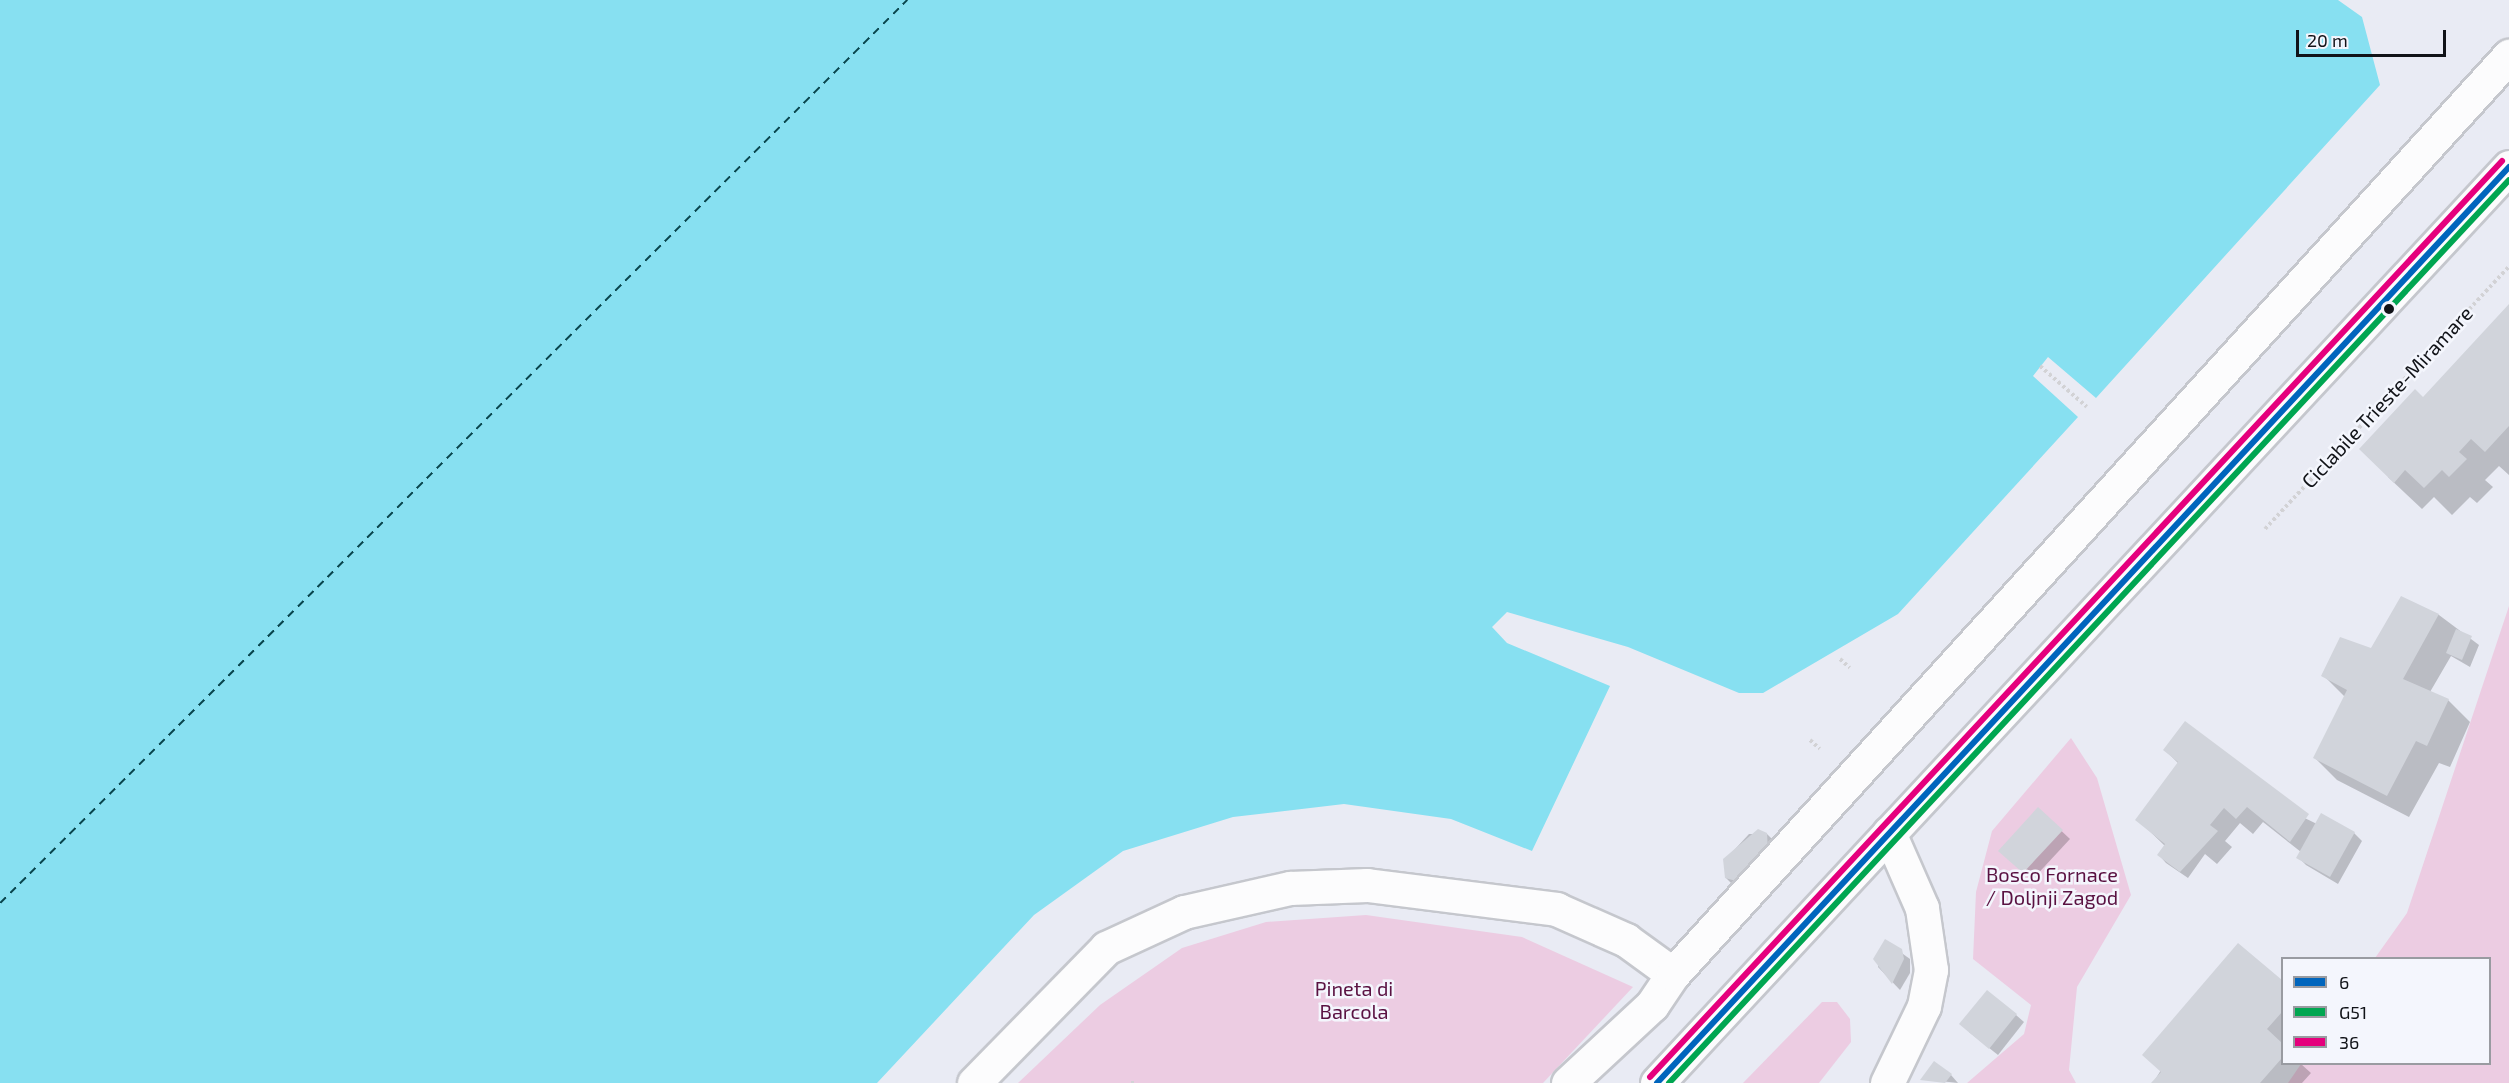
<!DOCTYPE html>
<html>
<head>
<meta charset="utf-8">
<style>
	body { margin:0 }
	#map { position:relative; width:2509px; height:1083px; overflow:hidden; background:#e9ebf4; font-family:"Exo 2",sans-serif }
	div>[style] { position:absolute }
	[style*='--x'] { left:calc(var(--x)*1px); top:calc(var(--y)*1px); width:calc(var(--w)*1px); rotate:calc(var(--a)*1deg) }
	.green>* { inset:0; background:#eccce2 }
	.water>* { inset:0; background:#87e0f1 }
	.shadow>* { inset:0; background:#0003 }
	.ferry>* { height:1.5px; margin-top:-0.75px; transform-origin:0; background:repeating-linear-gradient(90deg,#08444c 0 8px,transparent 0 14px) }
	.building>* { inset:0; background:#d1d4db }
	.path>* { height:4px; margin-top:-2px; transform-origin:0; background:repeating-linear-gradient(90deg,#d2d2d5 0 3px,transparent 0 6px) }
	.roads { filter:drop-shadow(2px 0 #c5c7cd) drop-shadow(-2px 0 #c5c7cd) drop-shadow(0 2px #c5c7cd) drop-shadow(0 -2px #c5c7cd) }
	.pedestrian>* { height:33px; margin:-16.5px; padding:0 16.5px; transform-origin:16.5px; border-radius:16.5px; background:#fcfcfd }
	.minor>* { height:33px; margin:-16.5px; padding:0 16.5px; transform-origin:16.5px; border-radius:16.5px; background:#fcfcfd }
	.primary>* { height:33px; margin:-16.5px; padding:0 16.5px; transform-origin:16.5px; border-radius:16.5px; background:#fcfcfd }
	.bus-1>* { height:6px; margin:-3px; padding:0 3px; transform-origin:3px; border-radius:3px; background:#0065bd }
	.bus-2>* { height:6px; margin:-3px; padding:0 3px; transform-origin:3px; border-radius:3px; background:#00a651 }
	.bus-3>* { height:6px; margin:-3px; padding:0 3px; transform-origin:3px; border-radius:3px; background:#e5007d }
	.dots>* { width:16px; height:16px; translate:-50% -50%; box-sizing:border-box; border:3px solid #f4f6fd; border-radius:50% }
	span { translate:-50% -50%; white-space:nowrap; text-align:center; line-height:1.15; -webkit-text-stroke:5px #f4f6fd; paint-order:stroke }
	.street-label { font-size:20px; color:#111318 }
	.park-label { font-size:20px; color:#5a1242 }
	.legend { position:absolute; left:2281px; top:957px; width:210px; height:108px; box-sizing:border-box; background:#f4f6fd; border:2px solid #999ba1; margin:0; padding:8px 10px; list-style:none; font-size:18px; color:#111318 }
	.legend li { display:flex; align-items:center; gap:12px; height:30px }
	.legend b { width:30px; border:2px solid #999ba1 }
	.scale { position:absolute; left:2296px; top:30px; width:150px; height:27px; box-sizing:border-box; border:3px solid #111318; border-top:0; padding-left:8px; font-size:18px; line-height:21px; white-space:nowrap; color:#111318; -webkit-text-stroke:4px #f4f6fd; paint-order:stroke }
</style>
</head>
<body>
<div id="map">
	<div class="green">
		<div style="clip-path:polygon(2509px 606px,2509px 1083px,2288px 1083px,2301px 1064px,2490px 1064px,2490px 958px,2375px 958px,2407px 913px)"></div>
		<div style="clip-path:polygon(2071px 738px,2097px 778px,2131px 895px,2077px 987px,2069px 1070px,2076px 1083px,1967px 1083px,2024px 1034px,2031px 1005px,1973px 959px,1976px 892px,1992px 831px)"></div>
		<div style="clip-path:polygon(1366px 915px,1522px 937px,1633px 987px,1543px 1083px,1018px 1083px,1100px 1005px,1182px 948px,1266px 922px)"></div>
		<div style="clip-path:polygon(1822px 1002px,1837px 1002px,1850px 1019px,1851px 1042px,1819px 1083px,1743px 1083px)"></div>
	</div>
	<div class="water">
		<div style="clip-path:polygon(0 0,2338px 0,2362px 17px,2380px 85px,2096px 398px,2048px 357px,2033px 376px,2078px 417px,1898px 614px,1763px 693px,1739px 693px,1628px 647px,1507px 612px,1492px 627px,1507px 643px,1610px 686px,1532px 851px,1451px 819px,1344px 804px,1233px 817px,1123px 851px,1034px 915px,877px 1083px,0 1083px)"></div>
	</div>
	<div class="shadow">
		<div style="clip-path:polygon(2509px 306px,2509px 475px,2499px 466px,2485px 480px,2493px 487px,2477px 503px,2470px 497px,2452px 515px,2434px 497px,2422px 509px,2388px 477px,2423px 399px)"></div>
		<div style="clip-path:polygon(2402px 598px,2439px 615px,2479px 645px,2470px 667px,2451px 656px,2430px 692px,2448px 700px,2470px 722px,2450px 767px,2439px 763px,2409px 817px,2337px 780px,2315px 758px,2345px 697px,2323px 675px,2371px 649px)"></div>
		<div style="clip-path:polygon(2165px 750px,2317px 824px,2322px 815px,2354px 833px,2362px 841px,2338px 884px,2306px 865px,2298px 857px,2301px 852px,2263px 822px,2253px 834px,2240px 823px,2225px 841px,2232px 847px,2217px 864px,2205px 854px,2188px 878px,2166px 863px,2159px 855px,2165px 846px,2137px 819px,2179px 764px)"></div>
		<div style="clip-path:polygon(2038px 809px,2070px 839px,2032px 880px,2008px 858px)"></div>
		<div style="clip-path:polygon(1749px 834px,1767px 834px,1775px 842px,1734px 886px,1726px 878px,1725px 860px)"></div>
		<div style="clip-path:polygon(1885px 941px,1910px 959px,1910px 973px,1900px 990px,1878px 967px)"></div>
		<div style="clip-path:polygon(2238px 945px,2282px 982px,2282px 1064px,2301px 1064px,2311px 1073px,2302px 1083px,2153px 1083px)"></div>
		<div style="clip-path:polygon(2016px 1015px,2024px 1022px,1998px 1055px,1969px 1032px)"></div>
		<div style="clip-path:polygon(1951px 1075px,1958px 1083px,1922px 1079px)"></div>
	</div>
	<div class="ferry">
		<div style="--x:0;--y:903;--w:1280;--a:-44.87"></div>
	</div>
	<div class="building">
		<div style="clip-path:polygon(2509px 304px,2509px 426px,2485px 452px,2471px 439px,2459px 452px,2467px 459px,2449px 477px,2442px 470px,2424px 488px,2405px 470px,2394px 483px,2359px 449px,2415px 389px,2423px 397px)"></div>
		<div style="clip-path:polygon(2401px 596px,2439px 614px,2403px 679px,2449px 699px,2427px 746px,2416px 741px,2387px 796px,2313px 758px,2347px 690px,2321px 676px,2340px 637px,2371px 648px)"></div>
		<div style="clip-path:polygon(2456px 629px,2472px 636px,2462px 660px,2446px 653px)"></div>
		<div style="clip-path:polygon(2185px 721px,2309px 814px,2290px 842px,2247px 807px,2236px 819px,2224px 808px,2210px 825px,2218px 831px,2180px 872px,2157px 855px,2165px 844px,2135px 820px,2178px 762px,2163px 750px)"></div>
		<div style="clip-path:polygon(2038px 807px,2063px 830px,2023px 873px,1998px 851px)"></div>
		<div style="clip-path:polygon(2321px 813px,2355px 832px,2330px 877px,2296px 858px)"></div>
		<div style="clip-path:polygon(1758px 829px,1767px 833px,1768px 851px,1740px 882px,1725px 878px,1723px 859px)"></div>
		<div style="clip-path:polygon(1885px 939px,1902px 949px,1904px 959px,1892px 984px,1873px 959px)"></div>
		<div style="clip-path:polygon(2238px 943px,2282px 980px,2282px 1012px,2267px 1029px,2282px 1043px,2282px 1058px,2260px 1083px,2151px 1083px,2161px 1072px,2142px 1055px)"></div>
		<div style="clip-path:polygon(1987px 990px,2017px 1014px,1989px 1049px,1959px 1024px)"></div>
		<div style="clip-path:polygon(1934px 1061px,1952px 1074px,1945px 1083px,1920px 1080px)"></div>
	</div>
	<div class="path">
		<div style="--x:2040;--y:366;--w:62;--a:41.1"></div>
		<div style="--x:2265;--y:529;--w:359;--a:-47.1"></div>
		<div style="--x:1840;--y:659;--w:13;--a:42"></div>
		<div style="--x:1810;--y:740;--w:13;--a:42"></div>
		<div style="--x:1131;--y:1083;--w:5;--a:0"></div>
	</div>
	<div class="roads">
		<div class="pedestrian">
			<div style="--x:974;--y:1083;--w:189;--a:-45.6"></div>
			<div style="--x:1106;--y:948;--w:86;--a:-24.8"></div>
			<div style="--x:1184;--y:912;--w:109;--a:-12.8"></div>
			<div style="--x:1290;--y:888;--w:77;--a:-2.2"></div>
			<div style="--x:1367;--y:885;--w:191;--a:7.2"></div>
			<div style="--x:1556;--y:909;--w:77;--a:23.9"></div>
			<div style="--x:1626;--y:940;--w:58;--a:35.9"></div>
			<div style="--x:1568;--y:1083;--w:115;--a:-42.9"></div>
			<div style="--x:1652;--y:1005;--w:37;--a:-56"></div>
			<div style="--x:1673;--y:974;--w:1242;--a:-47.68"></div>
		</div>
		<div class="minor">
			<div style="--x:1887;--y:1083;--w:85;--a:-64.3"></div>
			<div style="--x:1924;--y:1006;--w:37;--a:-79"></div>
			<div style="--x:1931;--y:970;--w:63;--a:-98.3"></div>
			<div style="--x:1922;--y:908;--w:82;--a:-113.7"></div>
		</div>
		<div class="primary">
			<div style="--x:1657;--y:1083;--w:1251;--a:-47.07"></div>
		</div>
	</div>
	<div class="bus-1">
		<div style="--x:1657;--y:1083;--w:1251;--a:-47.07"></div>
	</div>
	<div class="bus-2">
		<div style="--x:1669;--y:1083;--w:1233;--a:-47.07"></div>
	</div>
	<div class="bus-3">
		<div style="--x:1650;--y:1077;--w:1251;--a:-47.07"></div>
	</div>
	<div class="dots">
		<div style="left:2389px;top:309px;background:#111318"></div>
	</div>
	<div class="street-label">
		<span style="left:2387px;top:397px;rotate:-47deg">Ciclabile Trieste-Miramare</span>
	</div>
	<div class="park-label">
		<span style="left:2052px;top:886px">Bosco Fornace<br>/ Doljnji Zagod</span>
		<span style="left:1354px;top:1000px">Pineta di<br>Barcola</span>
	</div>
	<ul class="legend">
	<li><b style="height:8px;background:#0065bd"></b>6</li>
	<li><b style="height:8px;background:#00a651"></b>G51</li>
	<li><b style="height:8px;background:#e5007d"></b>36</li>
	</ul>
	<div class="scale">20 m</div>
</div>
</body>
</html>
